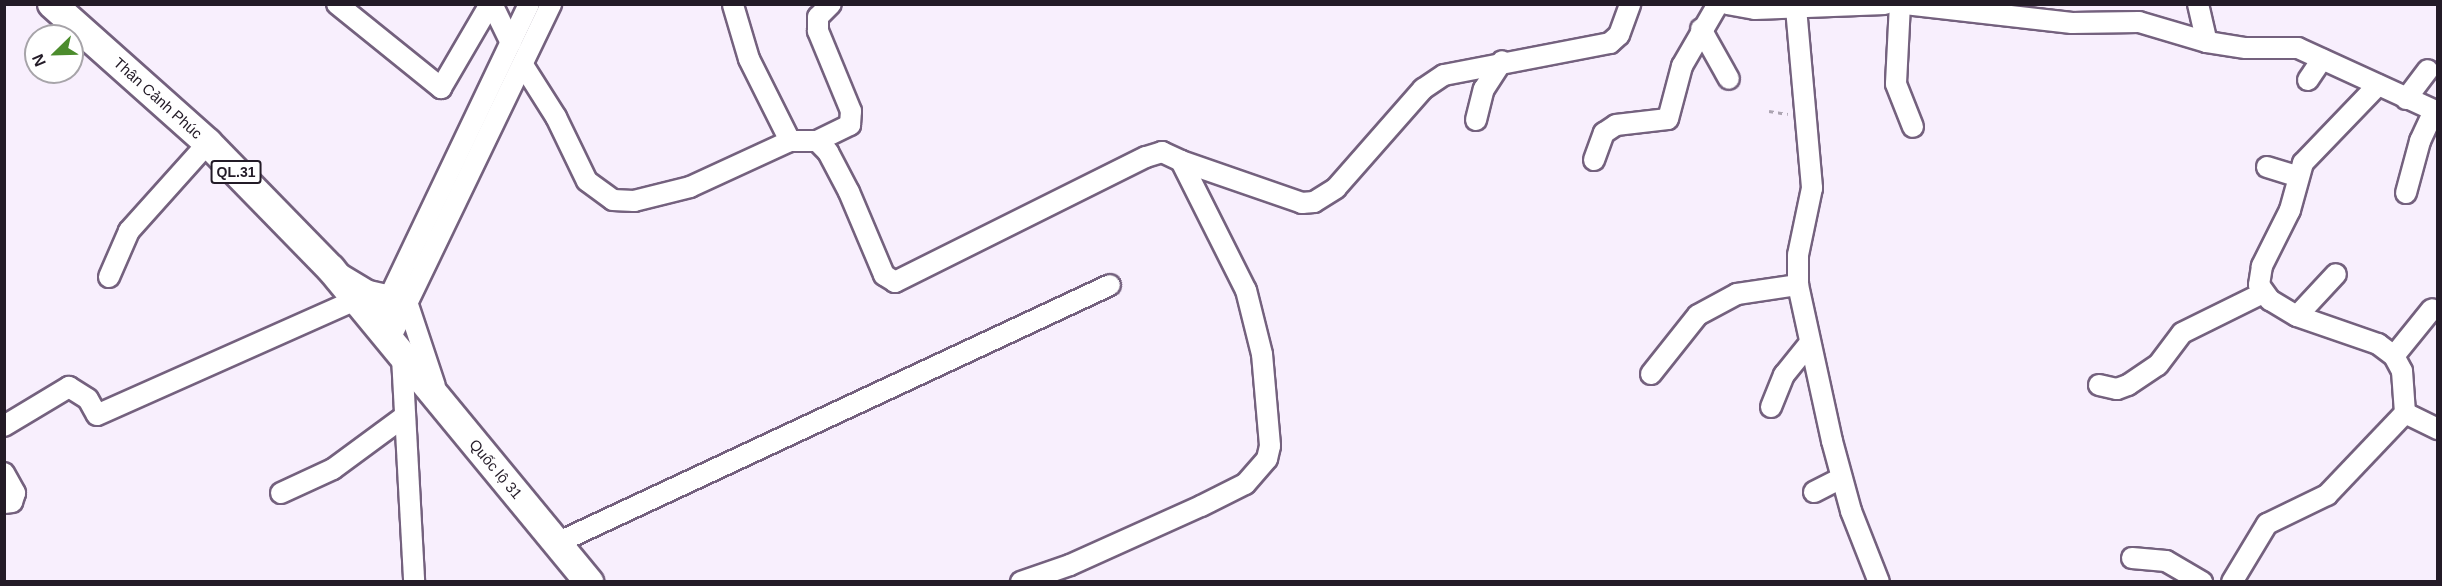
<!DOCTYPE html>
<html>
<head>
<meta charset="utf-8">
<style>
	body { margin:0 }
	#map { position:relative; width:2442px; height:586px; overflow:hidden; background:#f8effd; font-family:Helvetica,sans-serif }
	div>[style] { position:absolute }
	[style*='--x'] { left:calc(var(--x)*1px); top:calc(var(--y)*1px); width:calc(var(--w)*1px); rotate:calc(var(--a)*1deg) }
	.path>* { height:3px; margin-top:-1.5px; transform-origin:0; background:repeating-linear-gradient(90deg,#aca4b1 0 4.5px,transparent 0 9px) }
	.roads { filter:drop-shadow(2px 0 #74617e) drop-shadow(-2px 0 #74617e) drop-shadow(0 2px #74617e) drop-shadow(0 -2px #74617e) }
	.minor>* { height:20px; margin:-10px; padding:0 10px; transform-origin:10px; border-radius:10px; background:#fff }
	.highway>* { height:28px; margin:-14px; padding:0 14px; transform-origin:14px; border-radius:14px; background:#fff }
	span { translate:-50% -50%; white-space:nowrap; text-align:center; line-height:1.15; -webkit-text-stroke:6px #fff; paint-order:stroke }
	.shield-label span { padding:2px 4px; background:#fff; border:2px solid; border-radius:4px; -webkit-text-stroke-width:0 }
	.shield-label { font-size:14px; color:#231b27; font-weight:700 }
	.street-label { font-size:15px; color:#231b27 }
	.frame { position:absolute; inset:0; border:6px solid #231b27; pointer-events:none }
	.north { position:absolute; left:24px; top:24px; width:60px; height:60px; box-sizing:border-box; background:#fff; border:2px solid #a7a4a9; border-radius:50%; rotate:247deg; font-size:16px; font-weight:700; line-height:24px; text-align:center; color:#231b27 }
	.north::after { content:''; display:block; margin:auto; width:21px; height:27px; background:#4c8c2d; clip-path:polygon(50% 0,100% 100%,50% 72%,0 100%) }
</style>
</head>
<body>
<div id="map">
	<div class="path">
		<div style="--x:1769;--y:111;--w:19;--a:9"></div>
	</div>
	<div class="roads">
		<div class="minor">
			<div style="--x:337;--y:4;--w:134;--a:38.9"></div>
			<div style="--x:441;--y:88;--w:97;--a:-59.7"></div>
			<div style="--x:492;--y:4;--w:43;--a:64"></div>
			<div style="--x:1727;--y:4;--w:28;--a:10"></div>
			<div style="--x:1755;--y:9;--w:130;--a:-2.2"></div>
			<div style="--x:1900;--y:4;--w:80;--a:92.9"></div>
			<div style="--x:1896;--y:84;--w:46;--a:68.4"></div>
			<div style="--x:1905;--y:4;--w:168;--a:6.5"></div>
			<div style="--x:2072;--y:23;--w:67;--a:-0.9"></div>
			<div style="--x:2139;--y:22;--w:71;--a:16.4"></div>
			<div style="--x:2207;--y:42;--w:39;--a:9"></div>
			<div style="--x:2246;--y:48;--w:52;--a:0"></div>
			<div style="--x:2298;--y:48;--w:154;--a:24.6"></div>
			<div style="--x:2198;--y:4;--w:39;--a:77"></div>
			<div style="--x:733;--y:5;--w:56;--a:73.5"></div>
			<div style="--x:749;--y:59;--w:92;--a:63.4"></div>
			<div style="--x:1796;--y:8;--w:181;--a:84.9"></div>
			<div style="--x:1812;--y:188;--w:68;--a:101.8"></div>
			<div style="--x:1798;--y:255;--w:30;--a:90"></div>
			<div style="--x:1798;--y:285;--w:160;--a:77.7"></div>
			<div style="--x:1832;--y:441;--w:73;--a:74.8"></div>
			<div style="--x:1851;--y:511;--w:76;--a:68.5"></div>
			<div style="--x:1701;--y:29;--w:57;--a:60.8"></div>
			<div style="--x:523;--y:65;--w:62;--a:57.6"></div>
			<div style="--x:556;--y:117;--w:71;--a:64.2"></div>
			<div style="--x:587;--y:181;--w:32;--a:36"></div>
			<div style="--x:613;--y:200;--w:21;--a:3"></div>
			<div style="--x:634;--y:201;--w:58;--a:-14"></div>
			<div style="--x:690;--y:187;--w:110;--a:-24.7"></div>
			<div style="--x:790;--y:141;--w:27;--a:0"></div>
			<div style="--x:817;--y:141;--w:16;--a:45"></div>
			<div style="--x:828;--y:152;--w:45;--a:62.3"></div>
			<div style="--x:849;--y:192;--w:90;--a:67.1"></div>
			<div style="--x:884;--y:275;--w:13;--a:32"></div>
			<div style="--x:895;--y:282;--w:280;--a:-26.5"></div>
			<div style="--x:1146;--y:157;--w:17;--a:-17"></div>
			<div style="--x:1162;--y:152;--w:21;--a:25"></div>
			<div style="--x:1181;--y:161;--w:144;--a:63.3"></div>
			<div style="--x:1246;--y:290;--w:66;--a:76"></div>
			<div style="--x:1262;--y:354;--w:92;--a:85"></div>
			<div style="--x:1270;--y:446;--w:13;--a:103"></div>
			<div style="--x:1267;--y:459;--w:33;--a:131"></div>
			<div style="--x:1245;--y:484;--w:49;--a:153.4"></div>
			<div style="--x:1201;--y:506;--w:144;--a:155.8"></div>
			<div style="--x:1070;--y:565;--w:52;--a:160.9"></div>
			<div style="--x:2308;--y:80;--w:25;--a:-56"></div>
			<div style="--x:2378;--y:85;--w:108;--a:133.9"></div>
			<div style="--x:2303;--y:163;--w:49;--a:105.5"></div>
			<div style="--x:2290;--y:210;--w:63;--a:116.6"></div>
			<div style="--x:2262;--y:266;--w:19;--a:99"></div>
			<div style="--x:2259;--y:285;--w:19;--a:54"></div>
			<div style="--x:2270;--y:300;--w:31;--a:31"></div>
			<div style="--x:2297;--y:316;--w:86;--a:19.1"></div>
			<div style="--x:2378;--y:344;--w:20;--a:37"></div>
			<div style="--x:2394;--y:356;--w:17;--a:62"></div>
			<div style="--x:2402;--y:371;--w:42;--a:85.9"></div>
			<div style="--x:2405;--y:413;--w:37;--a:26"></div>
			<div style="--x:2406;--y:99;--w:36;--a:-53"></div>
			<div style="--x:1476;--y:120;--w:32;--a:-76"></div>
			<div style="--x:1484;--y:89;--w:33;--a:-57"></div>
			<div style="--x:817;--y:141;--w:37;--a:-26"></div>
			<div style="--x:850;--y:125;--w:14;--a:-86"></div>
			<div style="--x:851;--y:111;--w:87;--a:-112.4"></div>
			<div style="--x:818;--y:31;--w:14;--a:-90"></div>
			<div style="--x:818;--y:17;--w:18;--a:-45"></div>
			<div style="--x:1594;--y:160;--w:29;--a:-70"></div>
			<div style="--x:1604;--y:133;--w:14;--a:-34"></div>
			<div style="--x:1616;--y:125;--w:52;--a:-6.6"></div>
			<div style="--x:1668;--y:119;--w:55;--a:-75.2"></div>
			<div style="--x:1682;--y:66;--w:72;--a:-59.9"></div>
			<div style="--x:1181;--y:161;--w:128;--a:19.1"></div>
			<div style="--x:1302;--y:203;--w:12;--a:-5"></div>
			<div style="--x:1314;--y:202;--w:26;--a:-32"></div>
			<div style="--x:1336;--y:188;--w:132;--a:-48.7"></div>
			<div style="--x:1423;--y:89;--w:25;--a:-34"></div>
			<div style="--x:1444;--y:75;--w:169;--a:-10.9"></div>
			<div style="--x:1610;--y:43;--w:12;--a:-42"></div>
			<div style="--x:1619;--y:35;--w:33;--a:-70"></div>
			<div style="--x:2267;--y:167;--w:31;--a:17"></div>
			<div style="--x:2406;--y:193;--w:54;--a:-74.9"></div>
			<div style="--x:2420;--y:141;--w:33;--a:-65"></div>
			<div style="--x:342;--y:275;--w:31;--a:31"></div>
			<div style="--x:369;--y:291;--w:18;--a:13"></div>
			<div style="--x:387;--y:295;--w:8;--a:-23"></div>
			<div style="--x:109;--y:277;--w:50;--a:-66.5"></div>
			<div style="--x:129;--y:231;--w:118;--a:-48.1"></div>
			<div style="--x:408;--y:305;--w:85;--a:71.6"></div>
			<div style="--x:2297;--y:316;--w:57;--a:-47.1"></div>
			<div style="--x:376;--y:325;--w:356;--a:-64.5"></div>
			<div style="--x:389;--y:341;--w:374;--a:-64.3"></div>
			<div style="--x:2394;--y:356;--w:60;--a:-51"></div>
			<div style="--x:402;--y:357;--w:225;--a:86.9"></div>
			<div style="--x:1651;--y:374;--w:75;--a:-51.5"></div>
			<div style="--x:1698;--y:315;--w:44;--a:-28.3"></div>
			<div style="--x:1737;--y:294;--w:62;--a:-8.4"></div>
			<div style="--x:2099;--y:385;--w:18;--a:13"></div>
			<div style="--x:2117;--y:389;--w:12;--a:-20"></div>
			<div style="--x:2128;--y:385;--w:36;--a:-34"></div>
			<div style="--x:2158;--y:365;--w:40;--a:-53"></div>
			<div style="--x:2182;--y:333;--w:90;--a:-26.3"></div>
			<div style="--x:1771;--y:407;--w:35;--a:-68"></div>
			<div style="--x:1784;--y:375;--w:40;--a:-51"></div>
			<div style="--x:4;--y:426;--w:76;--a:-31"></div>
			<div style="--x:69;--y:387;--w:22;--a:32"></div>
			<div style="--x:88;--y:399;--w:18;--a:61"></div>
			<div style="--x:97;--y:415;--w:282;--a:-24"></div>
			<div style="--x:4;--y:473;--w:23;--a:61"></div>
			<div style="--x:15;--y:493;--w:9;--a:108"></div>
			<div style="--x:12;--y:502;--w:8;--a:173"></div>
			<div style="--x:1814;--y:492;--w:31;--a:-27"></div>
			<div style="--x:281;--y:493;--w:57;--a:-24.8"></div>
			<div style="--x:333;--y:469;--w:89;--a:-36.4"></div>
			<div style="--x:557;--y:543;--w:610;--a:-25.01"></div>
			<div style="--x:2132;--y:558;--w:34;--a:5"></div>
			<div style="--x:2166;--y:561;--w:42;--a:30.3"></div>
			<div style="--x:2232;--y:582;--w:68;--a:-58.9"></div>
			<div style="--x:2267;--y:524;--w:67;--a:-25.8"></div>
			<div style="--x:2327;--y:495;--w:113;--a:-46.4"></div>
		</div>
		<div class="highway">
			<div style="--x:52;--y:4;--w:209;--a:41.7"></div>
			<div style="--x:208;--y:143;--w:176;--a:45.7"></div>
			<div style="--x:331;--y:269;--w:406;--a:50.5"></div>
		</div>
	</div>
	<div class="shield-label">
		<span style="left:236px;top:172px">QL.31</span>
	</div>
	<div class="street-label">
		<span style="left:158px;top:98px;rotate:42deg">Thân Cảnh Phúc</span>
		<span style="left:496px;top:469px;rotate:50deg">Quốc lộ 31</span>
	</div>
	<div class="frame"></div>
	<div class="north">N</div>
</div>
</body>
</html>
